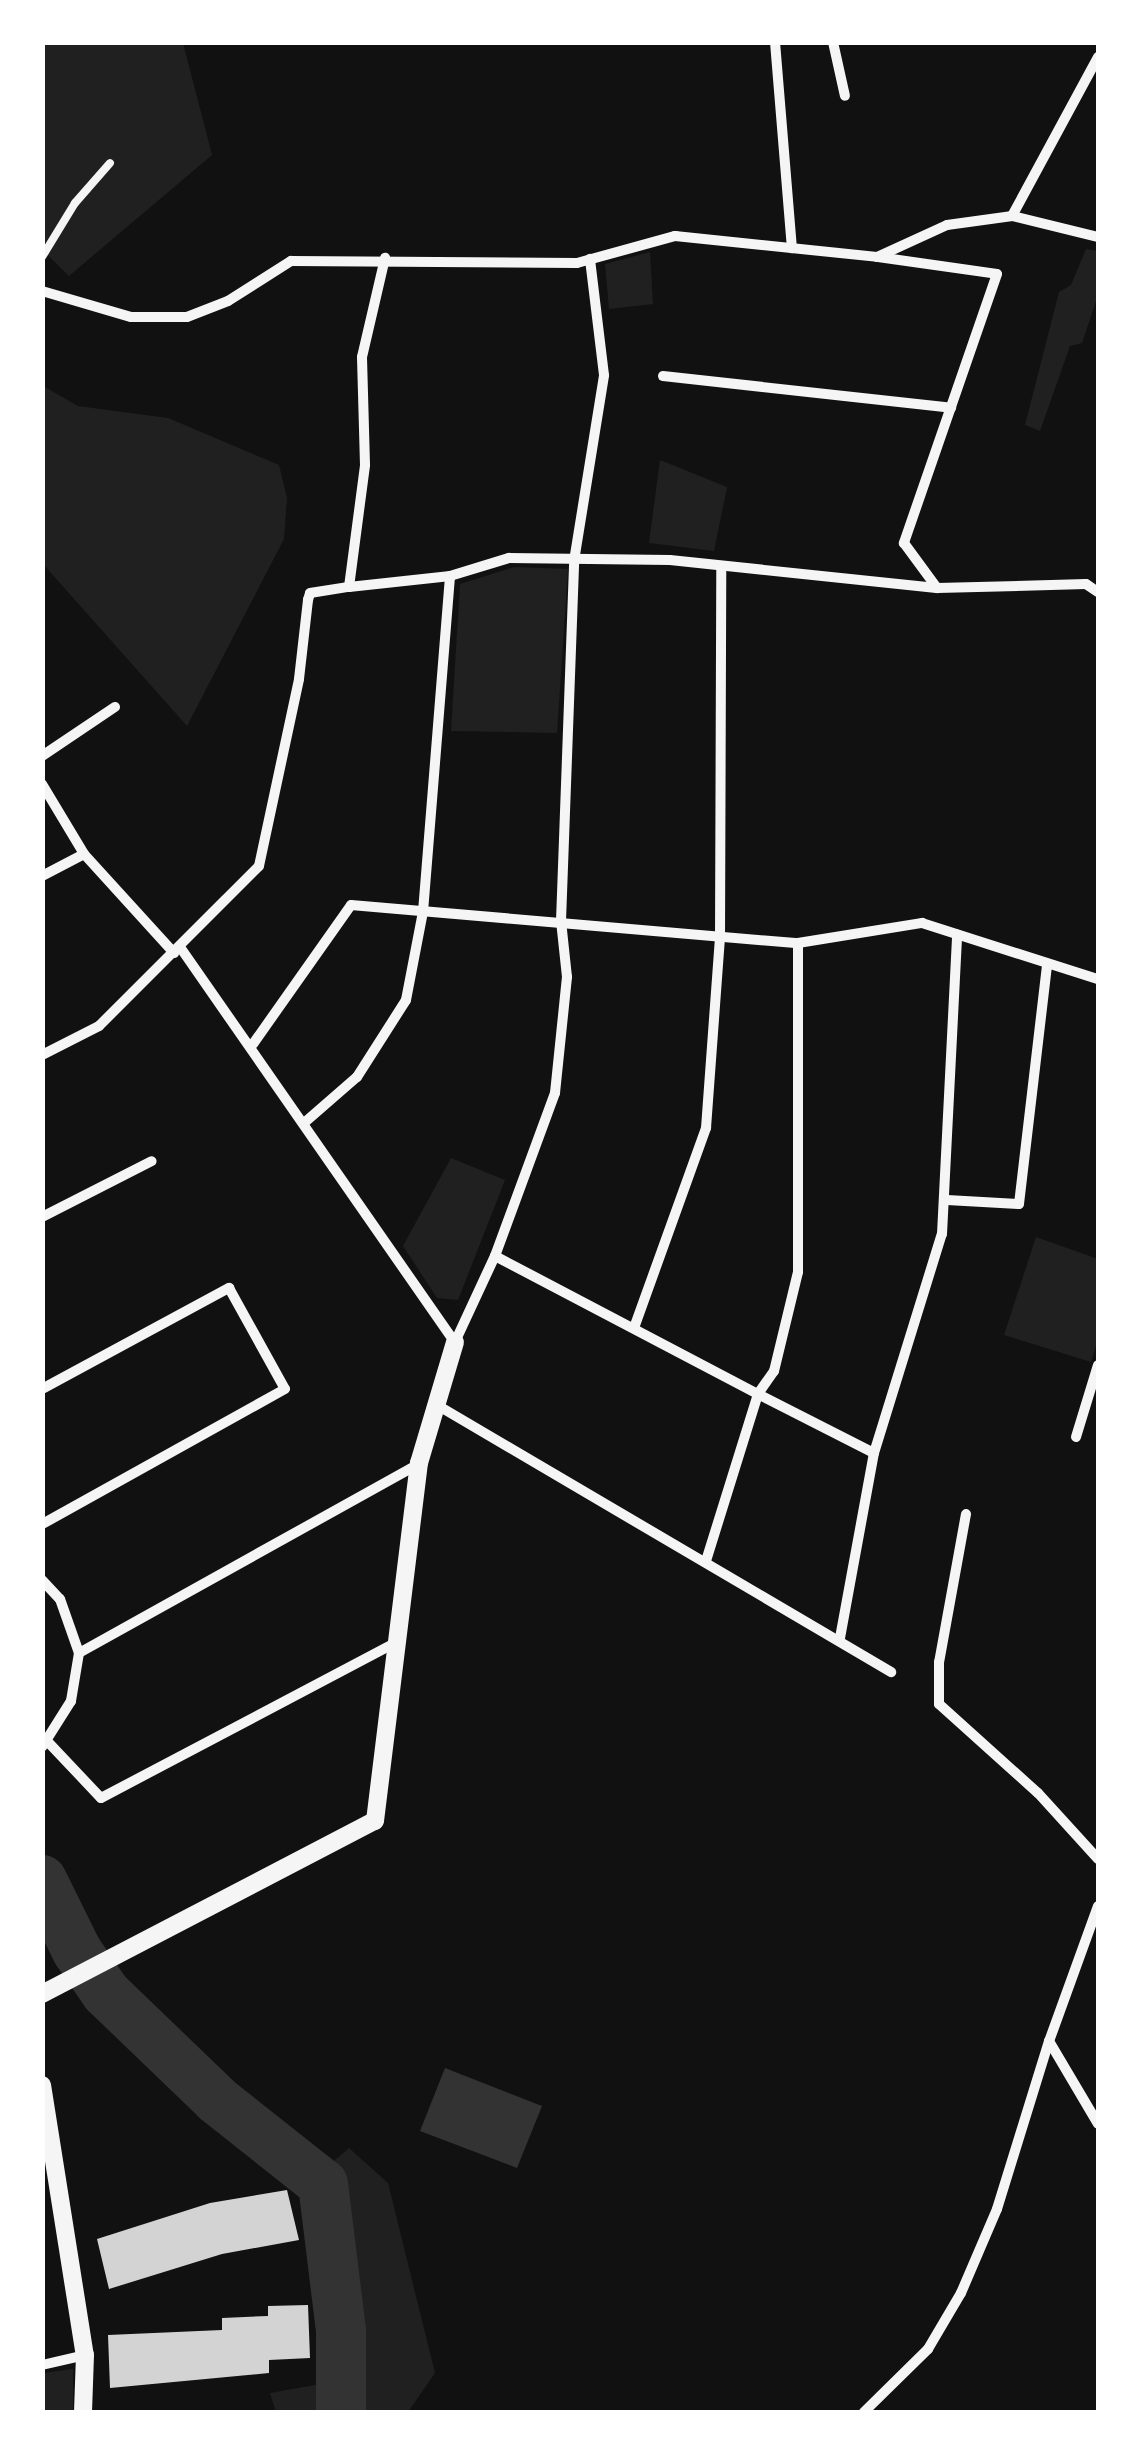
<!DOCTYPE html>
<html>
<head>
<meta charset="utf-8">
<style>
	body { margin:0 }
	#map { position:relative; width:1141px; height:2455px; overflow:hidden; background:#111; font-family:"Roboto Condensed",sans-serif }
	div>[style] { position:absolute }
	[style*='--x'] { left:calc(var(--x)*1px); top:calc(var(--y)*1px); width:calc(var(--w)*1px); rotate:calc(var(--a)*1deg) }
	.green>* { inset:0; background:#202020 }
	.water>* { inset:0; background:#333 }
	.river>* { height:50px; margin:-25px; padding:0 25px; transform-origin:25px; border-radius:25px; background:#333 }
	.building>* { inset:0; background:#d3d3d3 }
	.service>* { height:8px; margin:-4px; padding:0 4px; transform-origin:4px; border-radius:4px; background:#f5f5f5 }
	.minor>* { height:10px; margin:-5px; padding:0 5px; transform-origin:5px; border-radius:5px; background:#f5f5f5 }
	.tertiary>* { height:18px; margin:-9px; padding:0 9px; transform-origin:9px; border-radius:9px; background:#f5f5f5 }
	span { translate:-50% -50%; white-space:nowrap; text-align:center; line-height:1.15; -webkit-text-stroke:8px #fff; paint-order:stroke }
	.frame { position:absolute; inset:0; border:45px solid #fff; pointer-events:none }
</style>
</head>
<body>
<div id="map">
	<div class="green">
		<div style="clip-path:polygon(42px 43px,183px 43px,212px 155px,69px 276px,43px 250px)"></div>
		<div style="clip-path:polygon(1086px 249px,1098px 251px,1098px 295px,1082px 343px,1070px 346px,1040px 431px,1025px 425px,1059px 292px,1071px 285px)"></div>
		<div style="clip-path:polygon(650px 252px,653px 304px,609px 309px,605px 264px)"></div>
		<div style="clip-path:polygon(43px 386px,78px 406px,168px 418px,279px 465px,287px 498px,284px 539px,187px 726px,43px 564px)"></div>
		<div style="clip-path:polygon(660px 460px,727px 487px,714px 551px,649px 543px)"></div>
		<div style="clip-path:polygon(514px 567px,568px 569px,557px 733px,451px 731px,460px 584px)"></div>
		<div style="clip-path:polygon(451px 1158px,505px 1180px,458px 1300px,437px 1298px,403px 1246px)"></div>
		<div style="clip-path:polygon(1036px 1237px,1098px 1259px,1098px 1340px,1091px 1362px,1004px 1335px)"></div>
		<div style="clip-path:polygon(349px 2148px,388px 2183px,435px 2373px,408px 2412px,276px 2412px,270px 2393px,332px 2382px,308px 2183px)"></div>
		<div style="clip-path:polygon(73px 2369px,73px 2412px,43px 2412px,43px 2373px)"></div>
	</div>
	<div class="water">
		<div style="clip-path:polygon(445px 2068px,542px 2106px,517px 2168px,420px 2131px)"></div>
	</div>
	<div class="river">
		<div style="--x:42;--y:1880;--w:79;--a:63.8"></div>
		<div style="--x:77;--y:1951;--w:51;--a:55.4"></div>
		<div style="--x:106;--y:1993;--w:154;--a:43.9"></div>
		<div style="--x:217;--y:2100;--w:135;--a:38.4"></div>
		<div style="--x:323;--y:2184;--w:147;--a:83"></div>
		<div style="--x:341;--y:2330;--w:82;--a:90"></div>
	</div>
	<div class="building">
		<div style="clip-path:polygon(287px 2190px,299px 2240px,222px 2254px,109px 2289px,97px 2239px,210px 2203px)"></div>
		<div style="clip-path:polygon(308px 2305px,310px 2358px,269px 2360px,269px 2373px,110px 2388px,108px 2335px,222px 2330px,222px 2318px,268px 2316px,268px 2306px)"></div>
	</div>
	<div class="service">
		<div style="--x:42;--y:257;--w:63;--a:-58.6"></div>
		<div style="--x:75;--y:203;--w:53;--a:-48.8"></div>
	</div>
	<div class="minor">
		<div style="--x:775;--y:42;--w:207;--a:85.3"></div>
		<div style="--x:833;--y:42;--w:55;--a:77.5"></div>
		<div style="--x:1012;--y:216;--w:181;--a:-61.6"></div>
		<div style="--x:878;--y:257;--w:120;--a:8.1"></div>
		<div style="--x:997;--y:274;--w:285;--a:109.1"></div>
		<div style="--x:904;--y:543;--w:56;--a:53.7"></div>
		<div style="--x:42;--y:291;--w:93;--a:16.3"></div>
		<div style="--x:131;--y:317;--w:56;--a:0"></div>
		<div style="--x:187;--y:317;--w:44;--a:-21.3"></div>
		<div style="--x:228;--y:301;--w:75;--a:-32.4"></div>
		<div style="--x:291;--y:261;--w:286;--a:0.4"></div>
		<div style="--x:577;--y:263;--w:102;--a:-15.4"></div>
		<div style="--x:675;--y:236;--w:203;--a:5.9"></div>
		<div style="--x:877;--y:257;--w:77;--a:-24.6"></div>
		<div style="--x:947;--y:225;--w:66;--a:-7.9"></div>
		<div style="--x:1012;--y:216;--w:89;--a:13.7"></div>
		<div style="--x:663;--y:376;--w:290;--a:6.3"></div>
		<div style="--x:349;--y:587;--w:102;--a:-6.2"></div>
		<div style="--x:450;--y:576;--w:62;--a:-17"></div>
		<div style="--x:509;--y:558;--w:161;--a:0.7"></div>
		<div style="--x:670;--y:560;--w:268;--a:6"></div>
		<div style="--x:937;--y:588;--w:149;--a:-1.5"></div>
		<div style="--x:1086;--y:584;--w:14;--a:34"></div>
		<div style="--x:42;--y:756;--w:88;--a:-33.9"></div>
		<div style="--x:42;--y:784;--w:82;--a:59"></div>
		<div style="--x:84;--y:854;--w:134;--a:47.7"></div>
		<div style="--x:42;--y:876;--w:47;--a:-27.6"></div>
		<div style="--x:798;--y:943;--w:329;--a:90"></div>
		<div style="--x:798;--y:1272;--w:102;--a:103.6"></div>
		<div style="--x:774;--y:1371;--w:28;--a:125"></div>
		<div style="--x:758;--y:1394;--w:130;--a:27"></div>
		<div style="--x:180;--y:947;--w:481;--a:55.2"></div>
		<div style="--x:455;--y:1342;--w:95;--a:-65.1"></div>
		<div style="--x:495;--y:1256;--w:174;--a:-69.8"></div>
		<div style="--x:555;--y:1093;--w:117;--a:-84.1"></div>
		<div style="--x:567;--y:977;--w:56;--a:-96.1"></div>
		<div style="--x:561;--y:921;--w:360;--a:-87.9"></div>
		<div style="--x:574;--y:561;--w:188;--a:-80.8"></div>
		<div style="--x:604;--y:375;--w:117;--a:-96.9"></div>
		<div style="--x:253;--y:1044;--w:170;--a:-54.8"></div>
		<div style="--x:351;--y:905;--w:449;--a:4.9"></div>
		<div style="--x:798;--y:943;--w:126;--a:-9.2"></div>
		<div style="--x:922;--y:923;--w:185;--a:17.7"></div>
		<div style="--x:42;--y:1055;--w:64;--a:-27"></div>
		<div style="--x:99;--y:1026;--w:226;--a:-45"></div>
		<div style="--x:259;--y:866;--w:191;--a:-77.9"></div>
		<div style="--x:299;--y:679;--w:80;--a:-83.5"></div>
		<div style="--x:308;--y:600;--w:7;--a:-74"></div>
		<div style="--x:310;--y:593;--w:39;--a:-9"></div>
		<div style="--x:349;--y:587;--w:123;--a:-82.5"></div>
		<div style="--x:365;--y:465;--w:108;--a:-91.6"></div>
		<div style="--x:362;--y:357;--w:102;--a:-76.9"></div>
		<div style="--x:304;--y:1123;--w:70;--a:-41"></div>
		<div style="--x:357;--y:1077;--w:91;--a:-57.5"></div>
		<div style="--x:406;--y:1000;--w:90;--a:-79.1"></div>
		<div style="--x:423;--y:912;--w:337;--a:-85.4"></div>
		<div style="--x:947;--y:1200;--w:72;--a:3.2"></div>
		<div style="--x:1019;--y:1204;--w:242;--a:-83.3"></div>
		<div style="--x:42;--y:1217;--w:123;--a:-27"></div>
		<div style="--x:495;--y:1256;--w:297;--a:27.7"></div>
		<div style="--x:758;--y:1394;--w:175;--a:107.3"></div>
		<div style="--x:634;--y:1328;--w:213;--a:-70.2"></div>
		<div style="--x:706;--y:1128;--w:192;--a:-85.8"></div>
		<div style="--x:720;--y:937;--w:371;--a:-89.8"></div>
		<div style="--x:42;--y:1389;--w:213;--a:-28.4"></div>
		<div style="--x:229;--y:1288;--w:115;--a:61"></div>
		<div style="--x:285;--y:1389;--w:278;--a:150.9"></div>
		<div style="--x:437;--y:1405;--w:527;--a:30.46"></div>
		<div style="--x:1076;--y:1437;--w:75;--a:-73"></div>
		<div style="--x:966;--y:1514;--w:150;--a:100.3"></div>
		<div style="--x:939;--y:1662;--w:42;--a:90"></div>
		<div style="--x:939;--y:1704;--w:133;--a:42"></div>
		<div style="--x:1038;--y:1793;--w:89;--a:47.7"></div>
		<div style="--x:42;--y:1580;--w:26;--a:47"></div>
		<div style="--x:60;--y:1599;--w:57;--a:70.6"></div>
		<div style="--x:79;--y:1653;--w:49;--a:99.5"></div>
		<div style="--x:71;--y:1701;--w:54;--a:122.2"></div>
		<div style="--x:840;--y:1638;--w:188;--a:-79.6"></div>
		<div style="--x:874;--y:1453;--w:229;--a:-72.8"></div>
		<div style="--x:942;--y:1234;--w:300;--a:-87.1"></div>
		<div style="--x:79;--y:1653;--w:388;--a:-29.1"></div>
		<div style="--x:48;--y:1742;--w:77;--a:46.6"></div>
		<div style="--x:101;--y:1798;--w:332;--a:-27.8"></div>
		<div style="--x:1098;--y:1906;--w:144;--a:109.9"></div>
		<div style="--x:1049;--y:2041;--w:96;--a:59.4"></div>
		<div style="--x:42;--y:2365;--w:44;--a:-13.1"></div>
		<div style="--x:864;--y:2412;--w:90;--a:-44.5"></div>
		<div style="--x:928;--y:2349;--w:65;--a:-59.5"></div>
		<div style="--x:961;--y:2293;--w:91;--a:-66.8"></div>
		<div style="--x:997;--y:2209;--w:176;--a:-72.8"></div>
	</div>
	<div class="tertiary">
		<div style="--x:42;--y:1994;--w:375;--a:-27.5"></div>
		<div style="--x:375;--y:1821;--w:361;--a:-83"></div>
		<div style="--x:419;--y:1463;--w:126;--a:-73.4"></div>
		<div style="--x:42;--y:2085;--w:273;--a:81"></div>
		<div style="--x:85;--y:2355;--w:57;--a:92"></div>
	</div>
	<div class="frame"></div>
</div>
</body>
</html>
